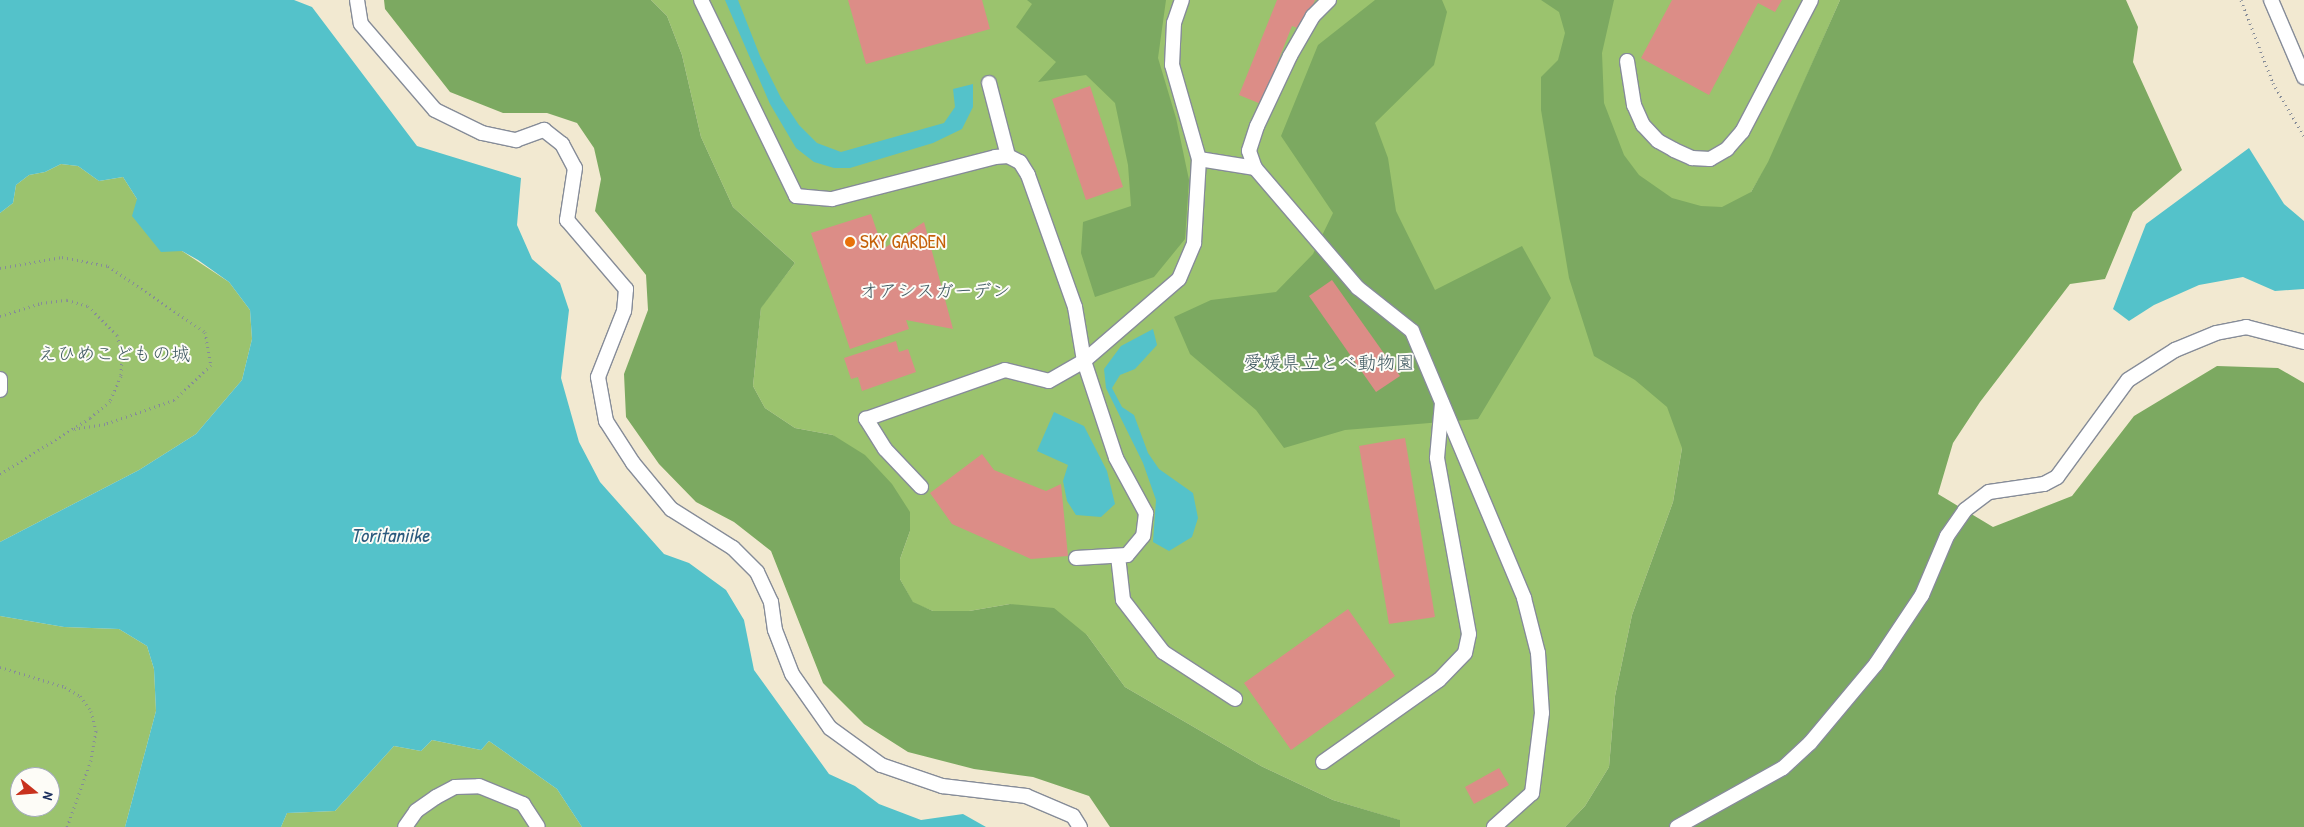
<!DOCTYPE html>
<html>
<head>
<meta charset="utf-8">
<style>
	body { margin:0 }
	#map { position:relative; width:2304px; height:827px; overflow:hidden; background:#f2e9d1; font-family:"Patrick Hand","Klee One",sans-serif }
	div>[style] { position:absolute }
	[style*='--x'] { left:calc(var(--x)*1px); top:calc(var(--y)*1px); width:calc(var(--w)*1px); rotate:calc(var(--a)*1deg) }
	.green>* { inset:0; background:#9bc36e }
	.forest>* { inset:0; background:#7ca961 }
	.water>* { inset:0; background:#54c2ca }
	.building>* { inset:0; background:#dc8d87 }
	.path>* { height:3px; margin-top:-1.5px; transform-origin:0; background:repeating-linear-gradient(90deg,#868c98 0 1px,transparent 0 5px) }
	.roads { filter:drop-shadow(1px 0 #868c98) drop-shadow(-1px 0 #868c98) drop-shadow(0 1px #868c98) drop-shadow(0 -1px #868c98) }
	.service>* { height:14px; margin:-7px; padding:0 7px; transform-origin:7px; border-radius:7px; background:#fff }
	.dots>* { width:14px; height:14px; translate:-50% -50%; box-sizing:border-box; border:2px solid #fdfcf7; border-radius:50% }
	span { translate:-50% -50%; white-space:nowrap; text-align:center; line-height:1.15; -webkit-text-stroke:4px #fdfcf7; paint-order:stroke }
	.food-label { font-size:19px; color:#c56008 }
	.left { translate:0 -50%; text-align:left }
	.park-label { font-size:19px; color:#415b63 }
	.water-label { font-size:20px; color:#2c5b7e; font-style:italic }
	.north { position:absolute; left:10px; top:767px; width:50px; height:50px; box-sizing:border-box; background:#fdfcf7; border:1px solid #a3aaba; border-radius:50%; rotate:107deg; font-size:14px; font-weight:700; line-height:20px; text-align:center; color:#1b2f5e }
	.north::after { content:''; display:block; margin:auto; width:18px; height:22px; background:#c8321e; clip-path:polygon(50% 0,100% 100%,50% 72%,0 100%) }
</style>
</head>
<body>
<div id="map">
	<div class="green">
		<div style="clip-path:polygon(651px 0,1840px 0,1769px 162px,1751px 192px,1682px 448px,1673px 502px,1632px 615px,1615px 696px,1609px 767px,1585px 806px,1565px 827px,1400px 827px,1399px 820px,1333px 800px,1261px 766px,1125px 687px,1087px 635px,1010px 604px,969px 611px,933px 611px,913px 603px,900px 579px,900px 559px,910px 531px,833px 435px,795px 428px,765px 408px,753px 386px,761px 307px,795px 263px,733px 207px,701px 137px,682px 55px,667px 16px)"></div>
		<div style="clip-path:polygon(61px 164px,78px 166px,99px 181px,123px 177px,137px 199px,182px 251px,229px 282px,250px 310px,252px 339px,242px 380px,196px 434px,139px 470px,0 542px,0 213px,13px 203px,16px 185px,29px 175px,45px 172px)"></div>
		<div style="clip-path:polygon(evenodd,0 616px,64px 627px,119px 629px,147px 646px,154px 669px,156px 711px,125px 827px,0 827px,0 616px,20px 777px,50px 777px,50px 807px,20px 807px,20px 777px)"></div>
		<div style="clip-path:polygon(432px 740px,481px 750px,489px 741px,557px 789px,582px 827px,281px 827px,287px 813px,335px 811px,394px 746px,421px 751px)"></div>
	</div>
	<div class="forest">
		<div style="clip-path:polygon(384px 0,651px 0,667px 16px,682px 55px,701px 137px,733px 207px,795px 263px,761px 308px,753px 386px,765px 408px,795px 428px,833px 435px,865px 455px,892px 484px,910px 512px,910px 531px,900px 559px,900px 579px,913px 602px,933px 611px,969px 611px,1010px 604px,1054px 608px,1087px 635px,1125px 687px,1261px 766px,1333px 800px,1400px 820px,1400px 827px,1110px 827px,1089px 796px,1033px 777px,974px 769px,908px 752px,864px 724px,823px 683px,771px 551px,734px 522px,696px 502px,659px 464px,626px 417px,624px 374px,648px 310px,646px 275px,595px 211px,601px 179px,594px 148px,577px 123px,547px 113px,503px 113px,450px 92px,385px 9px)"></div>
		<div style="clip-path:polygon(1027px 0,1166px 0,1158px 58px,1176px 118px,1189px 180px,1185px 239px,1154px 277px,1095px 297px,1081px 253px,1083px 222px,1131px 206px,1128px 165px,1115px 103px,1086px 75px,1038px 82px,1056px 62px,1016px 27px,1032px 4px)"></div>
		<div style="clip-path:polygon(1375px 0,1442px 0,1447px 12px,1434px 65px,1375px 123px,1388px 158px,1396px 211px,1435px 290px,1522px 246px,1551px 298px,1478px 419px,1345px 430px,1284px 448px,1256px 410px,1190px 354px,1174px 317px,1211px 300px,1276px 292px,1313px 254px,1333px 213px,1281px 136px,1318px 45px)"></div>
		<div style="clip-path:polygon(1541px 0,1614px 0,1602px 53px,1604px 103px,1624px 155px,1639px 175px,1672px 198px,1701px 206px,1722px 207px,1751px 192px,1768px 162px,1840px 0,2126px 0,2138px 27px,2133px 62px,2182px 170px,2133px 212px,2105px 279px,2070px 284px,1980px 402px,1953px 443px,1938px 494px,1993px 527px,2072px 496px,2134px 416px,2217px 366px,2278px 368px,2304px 383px,2304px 827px,1565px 827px,1585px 806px,1609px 767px,1615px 696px,1632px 615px,1673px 502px,1682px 448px,1667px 407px,1635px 380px,1594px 356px,1569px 278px,1541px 110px,1541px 77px,1558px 60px,1565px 33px,1559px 12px)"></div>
	</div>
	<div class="water">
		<div style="clip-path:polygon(0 0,294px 0,312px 7px,417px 146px,521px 178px,517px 225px,532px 259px,560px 283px,569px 310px,561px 378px,579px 442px,600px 482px,664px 554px,689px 563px,726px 590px,744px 620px,754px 670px,829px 774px,855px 786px,879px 804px,921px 820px,963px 814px,986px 827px,582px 827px,557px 789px,489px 741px,481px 750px,432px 740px,421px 751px,394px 746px,335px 811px,287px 813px,281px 827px,125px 827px,156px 711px,154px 669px,147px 646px,119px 629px,64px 627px,0 616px,0 542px,139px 470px,196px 434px,242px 380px,252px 339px,250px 310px,229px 282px,198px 260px,182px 251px,161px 252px,132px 216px,137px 199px,123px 177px,99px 181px,78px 166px,61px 164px,45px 172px,29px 175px,16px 185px,13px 203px,0 213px)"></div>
		<div style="clip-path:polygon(725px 0,738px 0,760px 56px,781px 98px,799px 125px,817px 143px,841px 152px,944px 123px,955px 107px,953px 89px,973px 84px,973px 107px,962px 129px,933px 143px,850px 168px,834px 168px,814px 162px,796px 148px,770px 104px)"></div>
		<div style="clip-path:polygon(2249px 148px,2284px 204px,2304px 221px,2304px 289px,2275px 291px,2243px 277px,2199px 285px,2154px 305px,2129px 321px,2113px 309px,2146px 224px)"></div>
		<div style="clip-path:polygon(1153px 329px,1157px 345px,1135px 369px,1120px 375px,1112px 388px,1122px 407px,1134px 415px,1148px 453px,1159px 469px,1193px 493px,1198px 518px,1192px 537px,1169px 551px,1153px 542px,1156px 500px,1143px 463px,1106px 388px,1104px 369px,1121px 346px)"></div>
		<div style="clip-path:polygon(1054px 412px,1084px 426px,1107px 471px,1115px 504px,1101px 517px,1076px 515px,1067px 501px,1063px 481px,1068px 465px,1037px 451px)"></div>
	</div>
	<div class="building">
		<div style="clip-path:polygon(848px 0,982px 0,990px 29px,866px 64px)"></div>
		<div style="clip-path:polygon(1277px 0,1315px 0,1303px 30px,1292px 26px,1261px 104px,1239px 95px)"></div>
		<div style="clip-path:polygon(1672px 0,1782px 0,1775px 12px,1758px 3px,1709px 95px,1641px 58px)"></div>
		<div style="clip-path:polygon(1090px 86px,1123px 187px,1086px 200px,1052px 99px)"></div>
		<div style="clip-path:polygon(871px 214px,883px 249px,924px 222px,953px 329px,906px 320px,909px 329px,850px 349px,811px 233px)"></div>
		<div style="clip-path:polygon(1332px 280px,1400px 376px,1376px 392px,1309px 296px)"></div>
		<div style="clip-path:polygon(896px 341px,899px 352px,908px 349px,916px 372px,862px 391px,858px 377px,851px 379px,844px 358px)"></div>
		<div style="clip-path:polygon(1405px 438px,1435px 617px,1389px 624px,1359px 446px)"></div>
		<div style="clip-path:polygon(982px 454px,994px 470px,1046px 491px,1061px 484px,1068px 556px,1031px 559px,952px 524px,930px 493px)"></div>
		<div style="clip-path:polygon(1348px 609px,1395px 676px,1291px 750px,1244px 683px)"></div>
		<div style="clip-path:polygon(1499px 768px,1509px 785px,1474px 804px,1465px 787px)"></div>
	</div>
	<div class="path">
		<div style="--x:2241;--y:0;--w:89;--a:68.9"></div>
		<div style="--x:2273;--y:83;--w:61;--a:59.7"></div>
		<div style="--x:0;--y:268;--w:63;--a:-10.1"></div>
		<div style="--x:62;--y:257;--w:47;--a:11.1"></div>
		<div style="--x:108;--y:266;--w:117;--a:34.2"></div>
		<div style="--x:205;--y:332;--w:34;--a:80"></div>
		<div style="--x:211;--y:365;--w:51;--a:136.6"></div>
		<div style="--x:174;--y:400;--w:73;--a:160.8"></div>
		<div style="--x:105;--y:424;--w:32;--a:171"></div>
		<div style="--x:0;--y:316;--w:43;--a:-17.6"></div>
		<div style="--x:41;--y:303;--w:26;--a:-7"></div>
		<div style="--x:67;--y:300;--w:22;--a:16"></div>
		<div style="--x:88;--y:306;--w:41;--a:45"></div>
		<div style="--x:117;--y:335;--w:20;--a:75"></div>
		<div style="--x:122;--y:354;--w:22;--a:93"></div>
		<div style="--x:121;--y:376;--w:27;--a:114"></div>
		<div style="--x:110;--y:401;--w:26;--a:140"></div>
		<div style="--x:90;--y:418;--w:106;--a:148.1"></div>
		<div style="--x:0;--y:667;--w:68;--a:17.1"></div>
		<div style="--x:65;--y:687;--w:17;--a:31"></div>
		<div style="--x:80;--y:696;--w:19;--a:54"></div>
		<div style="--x:91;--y:711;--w:21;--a:76"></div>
		<div style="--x:96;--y:731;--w:29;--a:100"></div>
		<div style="--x:91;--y:760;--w:71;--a:109.7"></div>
	</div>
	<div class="roads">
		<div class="service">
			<div style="--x:357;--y:0;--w:24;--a:81"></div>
			<div style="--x:361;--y:24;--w:113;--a:49.3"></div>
			<div style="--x:435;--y:110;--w:52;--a:26.1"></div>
			<div style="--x:482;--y:133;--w:35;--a:12"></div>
			<div style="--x:516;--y:140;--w:30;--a:-20"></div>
			<div style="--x:544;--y:130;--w:23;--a:38"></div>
			<div style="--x:562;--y:144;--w:27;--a:62"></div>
			<div style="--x:575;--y:168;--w:53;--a:98.7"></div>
			<div style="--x:567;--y:220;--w:91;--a:49.5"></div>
			<div style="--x:626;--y:289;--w:22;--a:95"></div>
			<div style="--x:624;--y:311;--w:71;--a:111.5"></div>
			<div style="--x:598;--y:377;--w:45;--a:79.7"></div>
			<div style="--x:606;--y:421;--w:50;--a:57.3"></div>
			<div style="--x:633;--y:463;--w:60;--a:50.4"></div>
			<div style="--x:671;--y:509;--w:73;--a:32.2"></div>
			<div style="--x:733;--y:548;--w:34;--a:45"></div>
			<div style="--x:757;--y:572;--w:33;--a:65"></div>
			<div style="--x:771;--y:602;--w:28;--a:82"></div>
			<div style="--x:775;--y:630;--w:47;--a:68.9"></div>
			<div style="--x:792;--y:674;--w:66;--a:54.9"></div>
			<div style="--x:830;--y:728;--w:63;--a:36"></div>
			<div style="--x:881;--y:765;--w:65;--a:19"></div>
			<div style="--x:942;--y:786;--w:85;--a:6.8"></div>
			<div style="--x:1026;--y:796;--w:51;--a:23.1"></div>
			<div style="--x:1073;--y:816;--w:13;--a:58"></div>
			<div style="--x:701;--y:0;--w:218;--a:64.1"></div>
			<div style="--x:796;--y:196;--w:36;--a:5"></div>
			<div style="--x:832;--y:199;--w:168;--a:-14.4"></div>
			<div style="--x:995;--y:157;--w:13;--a:-4"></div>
			<div style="--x:1008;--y:156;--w:13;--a:27"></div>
			<div style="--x:1020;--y:162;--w:15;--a:58"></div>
			<div style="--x:1028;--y:175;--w:140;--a:70.4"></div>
			<div style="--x:1075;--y:307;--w:55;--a:80.5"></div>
			<div style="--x:1329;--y:0;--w:23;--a:135"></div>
			<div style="--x:1313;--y:16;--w:46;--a:119.9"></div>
			<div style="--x:1290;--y:56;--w:77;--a:115.2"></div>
			<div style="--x:1257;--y:126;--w:26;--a:108"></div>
			<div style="--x:1249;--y:151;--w:18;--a:71"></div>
			<div style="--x:1255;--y:168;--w:158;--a:49.4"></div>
			<div style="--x:1358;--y:288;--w:69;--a:38.5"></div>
			<div style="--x:1412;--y:331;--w:290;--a:67.2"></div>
			<div style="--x:1524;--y:598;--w:57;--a:75.7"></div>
			<div style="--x:1538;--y:653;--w:60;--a:86.2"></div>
			<div style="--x:1542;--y:713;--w:81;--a:97.1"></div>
			<div style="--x:1532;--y:793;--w:51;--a:138.2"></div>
			<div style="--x:2271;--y:0;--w:84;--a:66.8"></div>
			<div style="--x:1627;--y:61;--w:45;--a:81"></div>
			<div style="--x:1634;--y:105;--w:22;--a:66"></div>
			<div style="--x:1643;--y:125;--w:22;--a:47"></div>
			<div style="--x:1658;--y:141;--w:18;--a:29"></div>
			<div style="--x:1674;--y:150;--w:20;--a:24"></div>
			<div style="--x:1692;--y:158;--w:18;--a:3"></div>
			<div style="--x:1710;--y:159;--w:20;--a:-30"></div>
			<div style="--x:1727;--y:149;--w:23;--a:-49"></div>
			<div style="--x:1742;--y:132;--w:149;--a:-62.4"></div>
			<div style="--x:989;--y:83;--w:75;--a:75.4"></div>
			<div style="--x:1199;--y:159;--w:57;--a:9.1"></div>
			<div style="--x:1084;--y:361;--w:125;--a:-40.8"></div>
			<div style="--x:1179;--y:279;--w:39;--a:-67"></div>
			<div style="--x:1194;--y:243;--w:84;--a:-86.6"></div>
			<div style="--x:1199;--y:159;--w:98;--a:-106"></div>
			<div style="--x:1172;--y:65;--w:42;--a:-87.3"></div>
			<div style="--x:1174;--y:23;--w:24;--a:-71"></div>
			<div style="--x:0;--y:379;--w:11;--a:90"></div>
			<div style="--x:921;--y:487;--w:52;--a:-133.5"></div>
			<div style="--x:885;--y:449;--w:36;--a:-122"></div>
			<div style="--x:866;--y:419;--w:147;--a:-19.4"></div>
			<div style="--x:1005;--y:370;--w:45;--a:14"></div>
			<div style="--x:1049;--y:381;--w:40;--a:-29.7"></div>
			<div style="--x:1084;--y:361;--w:102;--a:71.7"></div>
			<div style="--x:1116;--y:458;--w:63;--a:61.4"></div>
			<div style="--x:1146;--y:513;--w:23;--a:97"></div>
			<div style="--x:1143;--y:536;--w:25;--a:130"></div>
			<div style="--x:1127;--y:555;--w:51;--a:176.6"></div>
			<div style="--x:1118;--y:556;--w:44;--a:83.5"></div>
			<div style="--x:1123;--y:600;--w:66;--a:52.4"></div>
			<div style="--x:1163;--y:652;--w:86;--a:33.1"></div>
			<div style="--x:1323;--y:762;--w:142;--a:-35.3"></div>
			<div style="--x:1439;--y:680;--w:37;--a:-46"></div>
			<div style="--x:1465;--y:653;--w:19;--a:-78"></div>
			<div style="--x:1469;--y:634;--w:179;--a:-100.3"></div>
			<div style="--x:1437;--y:458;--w:55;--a:-84.8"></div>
			<div style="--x:405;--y:827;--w:19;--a:-55"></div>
			<div style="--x:416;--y:811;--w:24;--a:-35"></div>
			<div style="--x:436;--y:797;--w:21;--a:-28"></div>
			<div style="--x:455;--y:787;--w:24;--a:-2"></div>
			<div style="--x:479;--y:786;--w:48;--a:22.2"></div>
			<div style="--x:523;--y:804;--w:27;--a:57"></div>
			<div style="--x:1677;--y:827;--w:121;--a:-29.1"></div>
			<div style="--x:1783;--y:768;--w:37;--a:-43"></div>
			<div style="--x:1810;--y:743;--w:103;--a:-50.1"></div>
			<div style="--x:1876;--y:664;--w:83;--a:-56.3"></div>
			<div style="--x:1922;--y:595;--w:64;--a:-67"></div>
			<div style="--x:1947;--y:536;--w:32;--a:-55"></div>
			<div style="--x:1965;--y:510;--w:30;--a:-37"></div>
			<div style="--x:1989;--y:492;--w:56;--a:-8.3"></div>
			<div style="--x:2044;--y:484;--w:15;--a:-28"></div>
			<div style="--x:2057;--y:477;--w:120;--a:-53.8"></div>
			<div style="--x:2128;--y:380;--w:56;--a:-32.6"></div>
			<div style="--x:2175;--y:350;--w:44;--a:-22.5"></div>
			<div style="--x:2216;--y:333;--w:31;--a:-11"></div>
			<div style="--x:2246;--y:327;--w:60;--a:14.5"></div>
		</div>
	</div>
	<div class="dots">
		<div style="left:850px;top:242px;background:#e8710a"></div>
	</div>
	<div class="food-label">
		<span class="left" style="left:860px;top:242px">SKY GARDEN</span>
	</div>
	<div class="park-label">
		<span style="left:935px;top:291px">オアシスガーデン</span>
		<span style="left:114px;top:354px">えひめこどもの城</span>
		<span style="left:1329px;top:363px">愛媛県立とべ動物園</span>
	</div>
	<div class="water-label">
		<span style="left:390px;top:534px">Toritaniike</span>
	</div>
	<div class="north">N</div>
</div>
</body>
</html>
